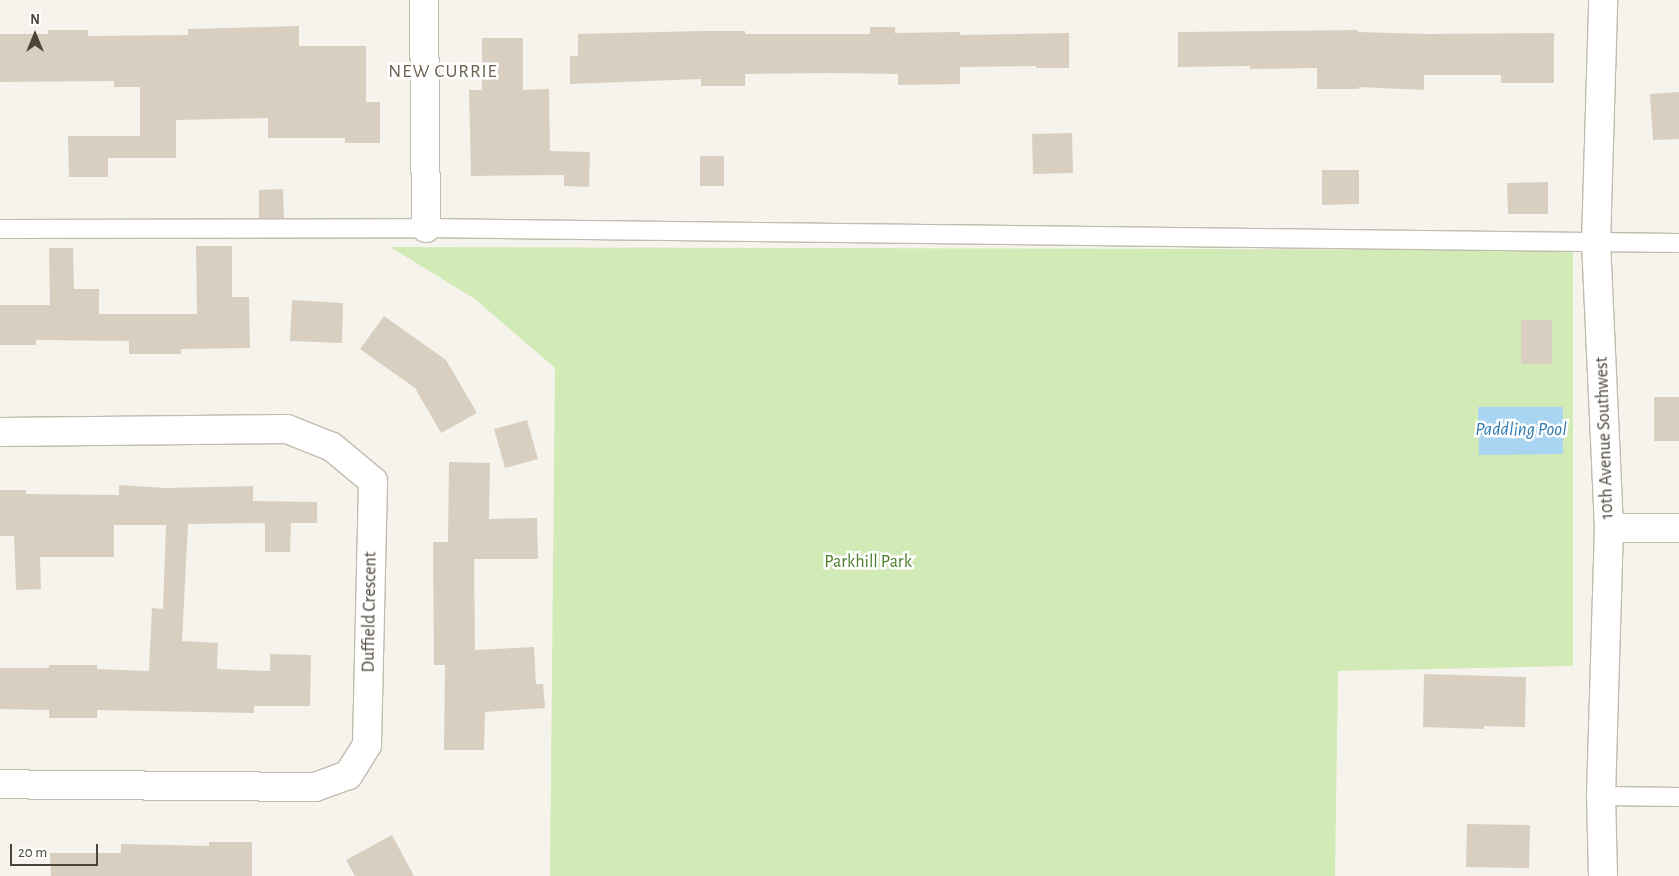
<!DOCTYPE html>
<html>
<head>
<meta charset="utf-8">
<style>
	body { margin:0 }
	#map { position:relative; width:1679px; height:876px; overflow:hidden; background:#f6f3ec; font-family:"Alegreya Sans",sans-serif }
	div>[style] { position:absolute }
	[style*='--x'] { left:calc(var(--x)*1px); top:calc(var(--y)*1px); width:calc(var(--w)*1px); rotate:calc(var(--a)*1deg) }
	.green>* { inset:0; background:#d2eab5 }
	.water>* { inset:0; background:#a9d4f2 }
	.building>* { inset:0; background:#d8cfc1 }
	.roads { filter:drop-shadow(1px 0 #c2bbae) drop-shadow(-1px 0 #c2bbae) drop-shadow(0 1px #c2bbae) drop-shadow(0 -1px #c2bbae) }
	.lane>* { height:18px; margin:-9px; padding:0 9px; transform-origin:9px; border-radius:9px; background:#fff }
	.street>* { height:28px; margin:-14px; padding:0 14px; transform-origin:14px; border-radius:14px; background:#fff }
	span { translate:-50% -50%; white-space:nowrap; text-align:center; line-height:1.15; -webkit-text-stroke:5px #fff; paint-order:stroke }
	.street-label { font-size:18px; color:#4b4439 }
	.park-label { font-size:18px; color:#4a7f2a }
	.neighbourhood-label { font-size:19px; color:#6e6250; letter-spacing:1px }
	.water-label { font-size:19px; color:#2e7ab2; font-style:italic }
	.north { position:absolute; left:10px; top:10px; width:50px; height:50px; -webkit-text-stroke:4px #fff; paint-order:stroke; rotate:0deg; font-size:14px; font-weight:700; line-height:20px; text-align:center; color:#4b4439 }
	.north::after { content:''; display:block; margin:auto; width:18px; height:22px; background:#4b4439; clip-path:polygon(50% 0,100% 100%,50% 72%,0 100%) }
	.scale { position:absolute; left:10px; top:844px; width:88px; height:22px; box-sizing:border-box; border:2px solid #4b4439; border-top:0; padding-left:6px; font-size:15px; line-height:18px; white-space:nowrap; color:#4b4439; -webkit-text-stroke:4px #fff; paint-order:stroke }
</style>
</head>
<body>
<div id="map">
	<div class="green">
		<div style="clip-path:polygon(390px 247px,1573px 250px,1573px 666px,1338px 671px,1335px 876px,550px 876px,555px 368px,475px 299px)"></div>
	</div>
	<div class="water">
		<div style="clip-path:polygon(1478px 407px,1563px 407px,1563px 454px,1479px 455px)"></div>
	</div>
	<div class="building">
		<div style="clip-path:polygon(299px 26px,299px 46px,366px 46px,366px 102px,380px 102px,380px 143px,345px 143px,345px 138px,268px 138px,268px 118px,176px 120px,176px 158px,108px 158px,108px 177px,69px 177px,68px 136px,140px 136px,140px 87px,114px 87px,114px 81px,0 82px,0 34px,48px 34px,48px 30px,88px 30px,88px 36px,188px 35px,188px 29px)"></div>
		<div style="clip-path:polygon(870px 27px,895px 27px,895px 33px,960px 32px,960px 35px,1069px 33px,1069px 68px,1036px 68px,1036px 66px,960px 67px,960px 84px,898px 85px,898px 74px,829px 73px,745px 74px,745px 86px,701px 86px,701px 79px,570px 84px,570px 56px,578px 56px,578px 34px,701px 31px,745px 31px,745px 34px,870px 34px)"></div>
		<div style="clip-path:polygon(1358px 30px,1358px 32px,1426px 34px,1554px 33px,1554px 83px,1501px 83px,1501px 75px,1424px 75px,1424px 90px,1359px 87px,1359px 89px,1317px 89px,1317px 68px,1250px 69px,1250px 66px,1178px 67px,1178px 32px)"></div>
		<div style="clip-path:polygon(482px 38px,523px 38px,523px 90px,549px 89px,550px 151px,590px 152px,589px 187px,564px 186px,564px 175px,471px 176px,469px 90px,482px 90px)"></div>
		<div style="clip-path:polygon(1679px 92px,1679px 139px,1653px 140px,1650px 94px)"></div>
		<div style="clip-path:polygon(1072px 133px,1073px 173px,1033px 174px,1032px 134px)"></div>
		<div style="clip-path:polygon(700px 156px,724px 156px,724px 186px,700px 186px)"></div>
		<div style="clip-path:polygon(1322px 170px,1359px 170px,1359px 204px,1322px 205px)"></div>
		<div style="clip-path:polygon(1548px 182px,1548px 214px,1508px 214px,1507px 183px)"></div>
		<div style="clip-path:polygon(283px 189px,284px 218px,259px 218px,259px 190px)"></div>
		<div style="clip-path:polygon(196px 246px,232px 246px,232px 297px,249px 297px,250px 348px,181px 349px,181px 354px,129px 354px,129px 341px,36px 340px,36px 345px,0 345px,0 305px,50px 305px,49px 248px,73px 248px,74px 289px,99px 289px,99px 314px,197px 314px)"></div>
		<div style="clip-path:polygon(292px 300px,343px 303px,342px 343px,290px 341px)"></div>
		<div style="clip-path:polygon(384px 316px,446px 360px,477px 413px,441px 433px,415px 388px,360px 349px)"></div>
		<div style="clip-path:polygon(1521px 320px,1552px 320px,1552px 364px,1521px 364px)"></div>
		<div style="clip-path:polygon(1654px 397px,1679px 397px,1679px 441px,1654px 441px)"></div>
		<div style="clip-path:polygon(527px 420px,538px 459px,505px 468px,494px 429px)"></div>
		<div style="clip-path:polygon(449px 462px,490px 463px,489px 519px,537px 518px,538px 559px,474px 559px,475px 650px,534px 647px,536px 684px,543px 684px,545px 708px,485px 712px,484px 750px,444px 750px,445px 665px,434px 665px,433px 542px,448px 542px)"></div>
		<div style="clip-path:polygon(119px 485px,166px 488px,253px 486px,253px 501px,317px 502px,317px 523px,291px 523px,290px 552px,265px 552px,265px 523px,188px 524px,182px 641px,218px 643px,217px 669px,270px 671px,270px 654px,311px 655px,310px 706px,254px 706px,254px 713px,97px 710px,97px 718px,49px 718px,49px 710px,0 709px,0 668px,49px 668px,49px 665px,97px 665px,97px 669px,149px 671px,152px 608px,163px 609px,166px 525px,114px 525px,114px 557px,40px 557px,41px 589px,16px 590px,14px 536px,0 536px,0 490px,26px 490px,26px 494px,119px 495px)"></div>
		<div style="clip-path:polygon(1424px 674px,1526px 677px,1525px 727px,1484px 726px,1484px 729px,1423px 727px)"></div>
		<div style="clip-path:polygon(1467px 824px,1530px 825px,1529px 868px,1466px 867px)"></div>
		<div style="clip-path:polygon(392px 835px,414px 876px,355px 876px,346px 860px)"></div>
		<div style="clip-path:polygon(209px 842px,252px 842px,252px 876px,51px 876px,50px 853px,121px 853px,121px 844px,209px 846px)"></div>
	</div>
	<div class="roads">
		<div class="lane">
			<div style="--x:0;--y:229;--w:426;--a:-0.1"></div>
			<div style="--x:426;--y:228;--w:1253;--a:0.69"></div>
			<div style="--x:1601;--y:796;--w:78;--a:0.7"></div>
		</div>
		<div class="street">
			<div style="--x:424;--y:0;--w:228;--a:89.5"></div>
			<div style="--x:0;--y:432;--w:287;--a:-0.6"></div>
			<div style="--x:287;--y:429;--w:48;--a:21.8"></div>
			<div style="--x:332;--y:447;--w:53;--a:39.7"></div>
			<div style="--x:373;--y:481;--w:264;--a:91.3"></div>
			<div style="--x:367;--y:745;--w:36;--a:122"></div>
			<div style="--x:348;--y:775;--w:35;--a:160"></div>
			<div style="--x:315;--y:787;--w:315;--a:-179.5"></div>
			<div style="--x:1609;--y:528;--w:70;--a:0"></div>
			<div style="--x:1603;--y:876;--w:80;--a:-91.4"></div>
			<div style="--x:1601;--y:796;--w:268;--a:-88.3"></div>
			<div style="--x:1609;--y:528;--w:285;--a:-92.6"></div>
			<div style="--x:1596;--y:243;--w:243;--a:-88.3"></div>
		</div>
	</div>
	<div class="street-label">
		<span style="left:1605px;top:438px;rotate:-92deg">10th Avenue Southwest</span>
		<span style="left:370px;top:612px;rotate:-89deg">Duffield Crescent</span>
	</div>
	<div class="park-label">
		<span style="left:868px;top:562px">Parkhill Park</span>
	</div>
	<div class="neighbourhood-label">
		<span style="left:443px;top:72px">NEW CURRIE</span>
	</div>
	<div class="water-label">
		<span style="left:1521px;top:430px">Paddling Pool</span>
	</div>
	<div class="north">N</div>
	<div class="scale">20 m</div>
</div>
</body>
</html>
